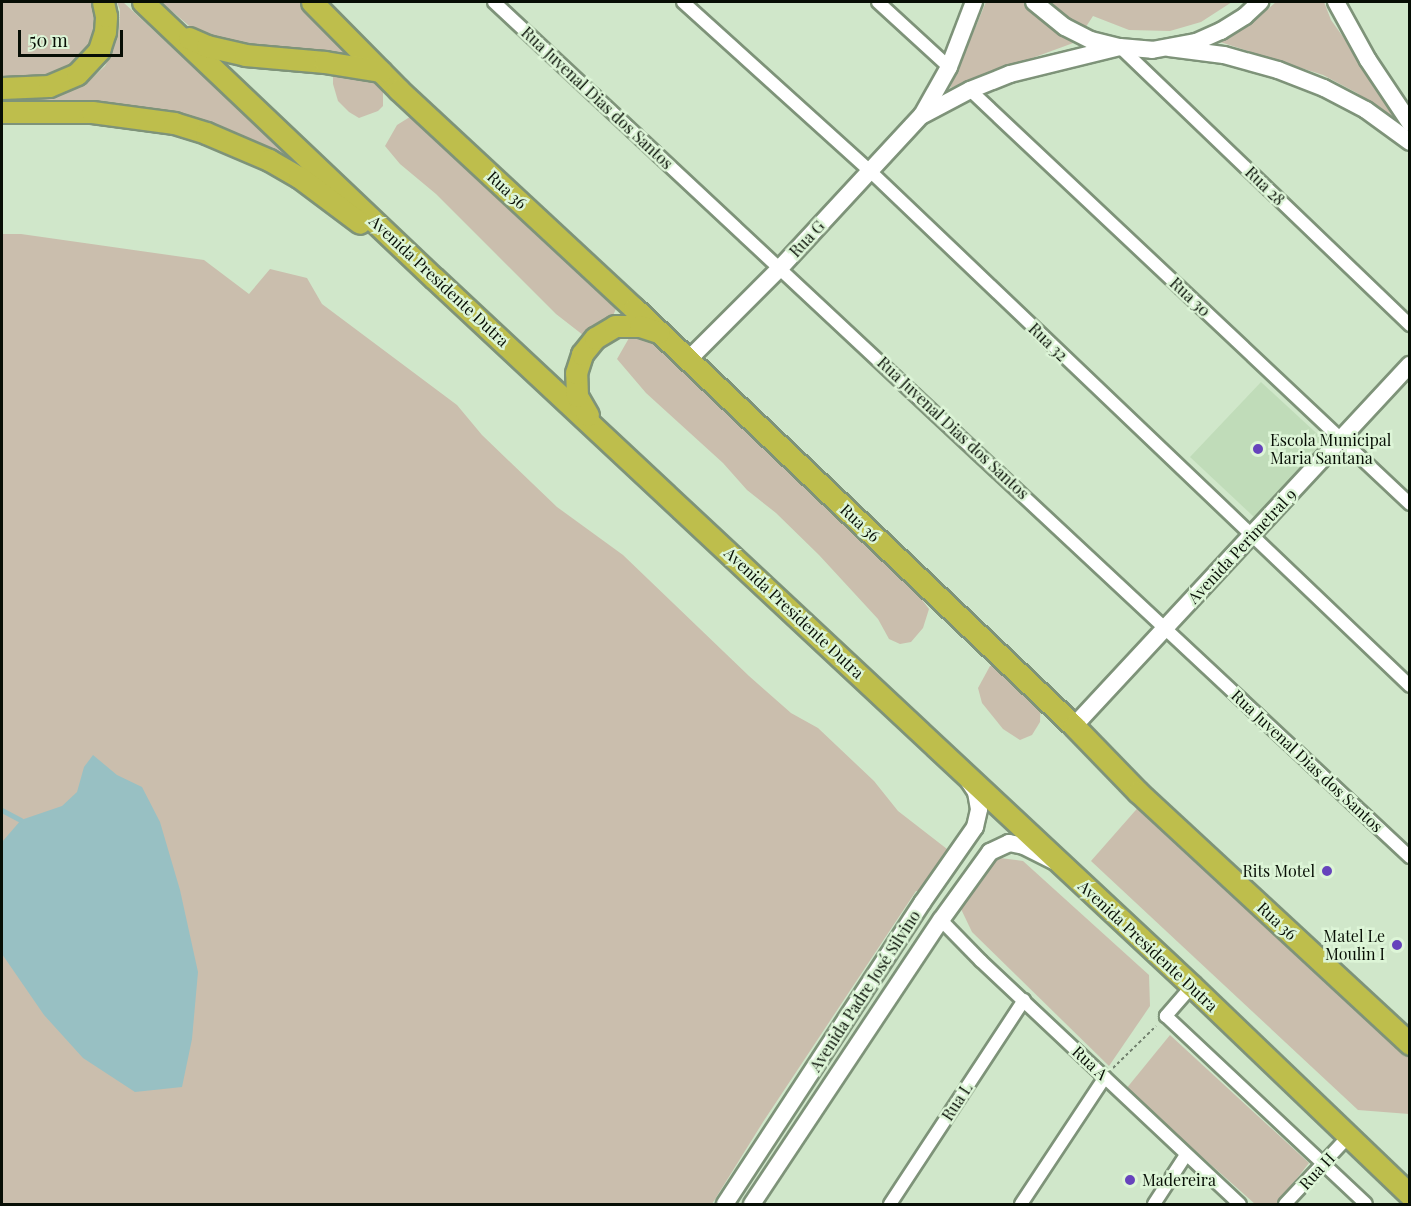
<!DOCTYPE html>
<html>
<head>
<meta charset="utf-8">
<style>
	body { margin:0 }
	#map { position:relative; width:1411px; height:1206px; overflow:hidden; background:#d0e7ca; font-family:"Playfair Display",serif }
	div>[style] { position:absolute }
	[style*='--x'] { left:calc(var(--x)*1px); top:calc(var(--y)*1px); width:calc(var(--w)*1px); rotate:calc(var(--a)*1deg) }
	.built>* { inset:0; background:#c0dcb9 }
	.green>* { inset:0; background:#cabead }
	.water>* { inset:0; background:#98c0c3 }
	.stream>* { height:4.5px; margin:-2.25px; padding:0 2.25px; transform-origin:2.25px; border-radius:2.25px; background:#98c0c3 }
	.path>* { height:2px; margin-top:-1px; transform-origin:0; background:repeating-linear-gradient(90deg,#72816e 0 3px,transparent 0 6px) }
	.roads { filter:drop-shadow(2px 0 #7e9379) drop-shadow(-2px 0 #7e9379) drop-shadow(0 2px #7e9379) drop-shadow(0 -2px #7e9379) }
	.street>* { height:12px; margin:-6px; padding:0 6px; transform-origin:6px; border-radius:6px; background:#fff }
	.secondary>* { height:16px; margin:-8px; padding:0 8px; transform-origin:8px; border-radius:8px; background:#fff }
	.highway>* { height:21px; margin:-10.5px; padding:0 10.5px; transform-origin:10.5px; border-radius:10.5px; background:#bebe4c }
	.dots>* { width:16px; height:16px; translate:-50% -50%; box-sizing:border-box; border:3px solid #ddf5d7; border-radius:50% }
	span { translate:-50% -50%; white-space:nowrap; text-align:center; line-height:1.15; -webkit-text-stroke:5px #ddf5d7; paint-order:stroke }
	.street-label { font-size:16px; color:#070e05 }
	.poi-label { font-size:16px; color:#070e05 }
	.left { translate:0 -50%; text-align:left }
	.right { translate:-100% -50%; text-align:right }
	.frame { position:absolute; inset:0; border:3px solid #070e05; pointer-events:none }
	.scale { position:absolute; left:18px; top:30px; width:105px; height:27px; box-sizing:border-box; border:3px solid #070e05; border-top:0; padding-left:8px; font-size:18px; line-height:21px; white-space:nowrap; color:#070e05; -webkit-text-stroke:4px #ddf5d7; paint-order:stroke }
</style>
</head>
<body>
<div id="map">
	<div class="built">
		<div style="clip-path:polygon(1261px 382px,1326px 442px,1254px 517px,1190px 457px)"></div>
	</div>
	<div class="green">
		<div style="clip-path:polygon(2px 2px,101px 2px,101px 37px,70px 73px,2px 83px)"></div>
		<div style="clip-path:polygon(117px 2px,123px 2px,302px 168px,198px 124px,146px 109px,82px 103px,2px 105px,2px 99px,54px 95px,68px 92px,91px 79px,105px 66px,113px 50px,119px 29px,120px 10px)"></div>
		<div style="clip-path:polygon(161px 2px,305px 2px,374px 68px,258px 52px,201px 36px)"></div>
		<div style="clip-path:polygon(986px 2px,1232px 2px,1201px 22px,1170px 31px,1129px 30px,1093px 16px,1076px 42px,950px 88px)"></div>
		<div style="clip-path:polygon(1276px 2px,1324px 2px,1331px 20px,1374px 80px,1404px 128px,1357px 93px,1323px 75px,1217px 41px,1247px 27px)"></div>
		<div style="clip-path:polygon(340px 73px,360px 73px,383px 84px,383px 106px,378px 111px,359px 118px,349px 112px,338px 101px,333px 84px,333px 77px)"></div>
		<div style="clip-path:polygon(413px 115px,618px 304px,612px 318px,598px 331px,583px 335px,556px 314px,436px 194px,400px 164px,385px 146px,397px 125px)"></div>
		<div style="clip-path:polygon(2px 234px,21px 234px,204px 260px,249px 294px,270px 269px,307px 278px,322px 304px,457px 405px,482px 435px,557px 507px,623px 555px,749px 676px,791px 713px,818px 728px,874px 781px,898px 811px,947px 849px,948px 861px,929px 892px,916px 891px,763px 1122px,712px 1204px,2px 1204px)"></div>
		<div style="clip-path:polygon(645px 334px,682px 363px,885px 550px,929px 609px,923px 628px,911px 642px,900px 644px,889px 639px,878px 619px,819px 555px,776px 513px,747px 490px,723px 463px,646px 393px,617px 359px,629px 338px)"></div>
		<div style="clip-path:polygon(1004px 665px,1041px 695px,1040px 722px,1032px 735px,1020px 740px,1003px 729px,982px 703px,978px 688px,990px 666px)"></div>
		<div style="clip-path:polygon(1142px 803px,1409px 1051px,1409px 1114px,1358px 1110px,1091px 861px)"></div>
		<div style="clip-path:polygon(992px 857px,1023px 861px,1149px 975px,1150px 1006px,1109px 1066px,972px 932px,961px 909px)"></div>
		<div style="clip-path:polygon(1170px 1035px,1309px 1163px,1277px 1204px,1255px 1204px,1126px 1089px)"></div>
	</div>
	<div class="water">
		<div style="clip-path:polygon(93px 755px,117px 775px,142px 787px,160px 822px,180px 890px,198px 972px,192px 1039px,182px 1087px,135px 1092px,83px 1058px,44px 1015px,2px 954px,2px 842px,21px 820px,62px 806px,77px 792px,84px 767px)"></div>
	</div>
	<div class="stream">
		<div style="--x:2;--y:810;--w:21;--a:28"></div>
	</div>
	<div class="path">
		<div style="--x:1113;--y:1068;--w:60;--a:-44.3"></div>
	</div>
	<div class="roads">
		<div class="street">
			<div style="--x:494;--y:2;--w:1253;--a:43.03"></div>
			<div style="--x:683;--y:2;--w:252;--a:42.1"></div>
			<div style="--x:870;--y:171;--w:746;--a:43.64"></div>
			<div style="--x:878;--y:2;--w:96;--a:42.5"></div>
			<div style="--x:1120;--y:47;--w:402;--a:43.8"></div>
			<div style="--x:970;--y:90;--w:604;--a:43.26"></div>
			<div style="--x:941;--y:920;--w:57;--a:45.7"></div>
			<div style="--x:981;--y:961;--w:355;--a:43.2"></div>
			<div style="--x:1192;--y:986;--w:40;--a:131"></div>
			<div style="--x:1166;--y:1016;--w:274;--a:43.2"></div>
			<div style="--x:890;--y:1204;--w:244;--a:-56.7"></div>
			<div style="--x:1021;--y:1204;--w:152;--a:-56.5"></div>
			<div style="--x:1154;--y:1204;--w:59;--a:-56.9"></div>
			<div style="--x:1285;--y:1204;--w:92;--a:-46.8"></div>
		</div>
		<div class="secondary">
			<div style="--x:1034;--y:2;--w:40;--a:39"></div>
			<div style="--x:1065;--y:27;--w:29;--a:27"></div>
			<div style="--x:1091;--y:40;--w:30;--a:14"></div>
			<div style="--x:1120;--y:47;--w:32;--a:5"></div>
			<div style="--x:1152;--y:50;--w:45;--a:-10.3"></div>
			<div style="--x:1196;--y:42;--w:27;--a:-24"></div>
			<div style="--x:1221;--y:31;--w:28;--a:-32"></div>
			<div style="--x:1245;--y:16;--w:21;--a:-43"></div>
			<div style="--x:1336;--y:2;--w:66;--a:61.1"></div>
			<div style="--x:1368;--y:60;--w:76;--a:56.3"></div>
			<div style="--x:1169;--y:48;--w:55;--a:7.3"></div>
			<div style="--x:1224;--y:55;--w:56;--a:15.5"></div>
			<div style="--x:1278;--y:70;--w:49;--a:21.4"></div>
			<div style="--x:1324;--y:88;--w:47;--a:27.6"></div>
			<div style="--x:1366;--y:110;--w:54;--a:36"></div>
			<div style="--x:923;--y:115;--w:53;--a:-28"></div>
			<div style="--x:970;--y:90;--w:43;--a:-21.8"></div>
			<div style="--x:1010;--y:74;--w:109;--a:-13.8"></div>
			<div style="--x:688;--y:360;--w:132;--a:-45"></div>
			<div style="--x:781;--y:267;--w:207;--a:-47.2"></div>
			<div style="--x:922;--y:115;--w:55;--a:-60.6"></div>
			<div style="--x:949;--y:67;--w:70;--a:-69"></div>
			<div style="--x:1074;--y:726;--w:493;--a:-47.1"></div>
			<div style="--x:725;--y:1204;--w:360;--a:-56.8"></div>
			<div style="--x:922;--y:903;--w:93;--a:-55.1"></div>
			<div style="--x:975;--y:827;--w:18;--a:-77"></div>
			<div style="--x:979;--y:809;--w:17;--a:-100"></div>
			<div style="--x:976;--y:792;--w:14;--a:-124"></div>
			<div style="--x:752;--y:1204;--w:341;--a:-56.4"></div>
			<div style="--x:941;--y:920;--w:84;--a:-54.2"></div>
			<div style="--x:990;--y:852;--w:21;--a:-25"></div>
			<div style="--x:1009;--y:843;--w:15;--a:11"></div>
			<div style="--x:1024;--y:846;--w:33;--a:27"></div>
		</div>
		<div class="highway">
			<div style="--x:143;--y:2;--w:401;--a:43.5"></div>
			<div style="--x:434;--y:278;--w:1037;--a:43.05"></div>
			<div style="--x:1192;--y:986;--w:302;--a:43.8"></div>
			<div style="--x:312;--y:2;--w:124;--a:45.3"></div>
			<div style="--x:399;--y:90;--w:321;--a:42.9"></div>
			<div style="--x:634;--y:308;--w:607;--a:43.53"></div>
			<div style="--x:1074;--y:726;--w:92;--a:45.9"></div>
			<div style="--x:1138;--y:792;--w:371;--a:42.8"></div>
			<div style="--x:189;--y:38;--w:20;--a:24"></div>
			<div style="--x:207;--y:46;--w:39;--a:13"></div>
			<div style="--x:245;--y:55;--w:80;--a:5"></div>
			<div style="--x:325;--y:62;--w:56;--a:9.3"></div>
			<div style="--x:2;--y:88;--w:47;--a:-2.4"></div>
			<div style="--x:49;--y:86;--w:30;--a:-23"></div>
			<div style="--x:77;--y:74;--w:33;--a:-47"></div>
			<div style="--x:99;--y:50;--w:19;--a:-72"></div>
			<div style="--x:105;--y:32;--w:16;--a:-86"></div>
			<div style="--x:106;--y:16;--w:14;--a:-102"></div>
			<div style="--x:2;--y:112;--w:90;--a:0"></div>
			<div style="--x:92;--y:112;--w:83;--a:7.6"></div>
			<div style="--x:174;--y:123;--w:34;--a:17"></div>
			<div style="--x:206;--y:133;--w:69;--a:23.2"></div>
			<div style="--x:269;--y:160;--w:34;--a:30"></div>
			<div style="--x:299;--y:177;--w:76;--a:37"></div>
			<div style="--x:588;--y:415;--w:22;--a:-120"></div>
			<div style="--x:577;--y:396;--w:23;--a:-92"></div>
			<div style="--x:576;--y:373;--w:20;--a:-72"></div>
			<div style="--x:582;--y:354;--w:21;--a:-51"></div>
			<div style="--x:595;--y:338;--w:23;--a:-31"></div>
			<div style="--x:615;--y:326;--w:25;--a:0"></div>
			<div style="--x:640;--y:326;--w:20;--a:18"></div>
		</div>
	</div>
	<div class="dots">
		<div style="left:1258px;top:449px;background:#6643bc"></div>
		<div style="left:1327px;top:871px;background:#6643bc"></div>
		<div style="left:1397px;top:945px;background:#6643bc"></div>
		<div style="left:1130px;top:1180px;background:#6643bc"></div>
	</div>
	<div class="street-label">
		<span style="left:597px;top:98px;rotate:43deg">Rua Juvenal Dias dos Santos</span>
		<span style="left:1265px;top:186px;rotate:44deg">Rua 28</span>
		<span style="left:507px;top:190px;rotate:43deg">Rua 36</span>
		<span style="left:807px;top:239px;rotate:-47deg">Rua G</span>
		<span style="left:439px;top:281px;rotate:43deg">Avenida Presidente Dutra</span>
		<span style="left:1190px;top:297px;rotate:43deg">Rua 30</span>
		<span style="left:1048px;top:342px;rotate:44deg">Rua 32</span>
		<span style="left:953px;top:428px;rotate:43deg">Rua Juvenal Dias dos Santos</span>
		<span style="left:860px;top:523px;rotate:43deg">Rua 36</span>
		<span style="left:1242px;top:546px;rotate:-47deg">Avenida Perimetral 9</span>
		<span style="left:794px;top:613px;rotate:43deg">Avenida Presidente Dutra</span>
		<span style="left:1307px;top:761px;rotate:43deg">Rua Juvenal Dias dos Santos</span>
		<span style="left:1277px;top:921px;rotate:43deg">Rua 36</span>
		<span style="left:1148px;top:946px;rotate:43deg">Avenida Presidente Dutra</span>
		<span style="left:865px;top:991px;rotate:-57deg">Avenida Padre José Silvino</span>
		<span style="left:1090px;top:1063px;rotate:43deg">Rua A</span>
		<span style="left:957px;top:1102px;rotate:-57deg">Rua L</span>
		<span style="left:1317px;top:1171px;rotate:-47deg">Rua H</span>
	</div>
	<div class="poi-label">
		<span class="left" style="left:1270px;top:449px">Escola Municipal<br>Maria Santana</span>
		<span class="right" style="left:1315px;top:871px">Rits Motel</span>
		<span class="right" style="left:1385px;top:945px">Matel Le<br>Moulin I</span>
		<span class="left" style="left:1142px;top:1180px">Madereira</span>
	</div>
	<div class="frame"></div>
	<div class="scale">50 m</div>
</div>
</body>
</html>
